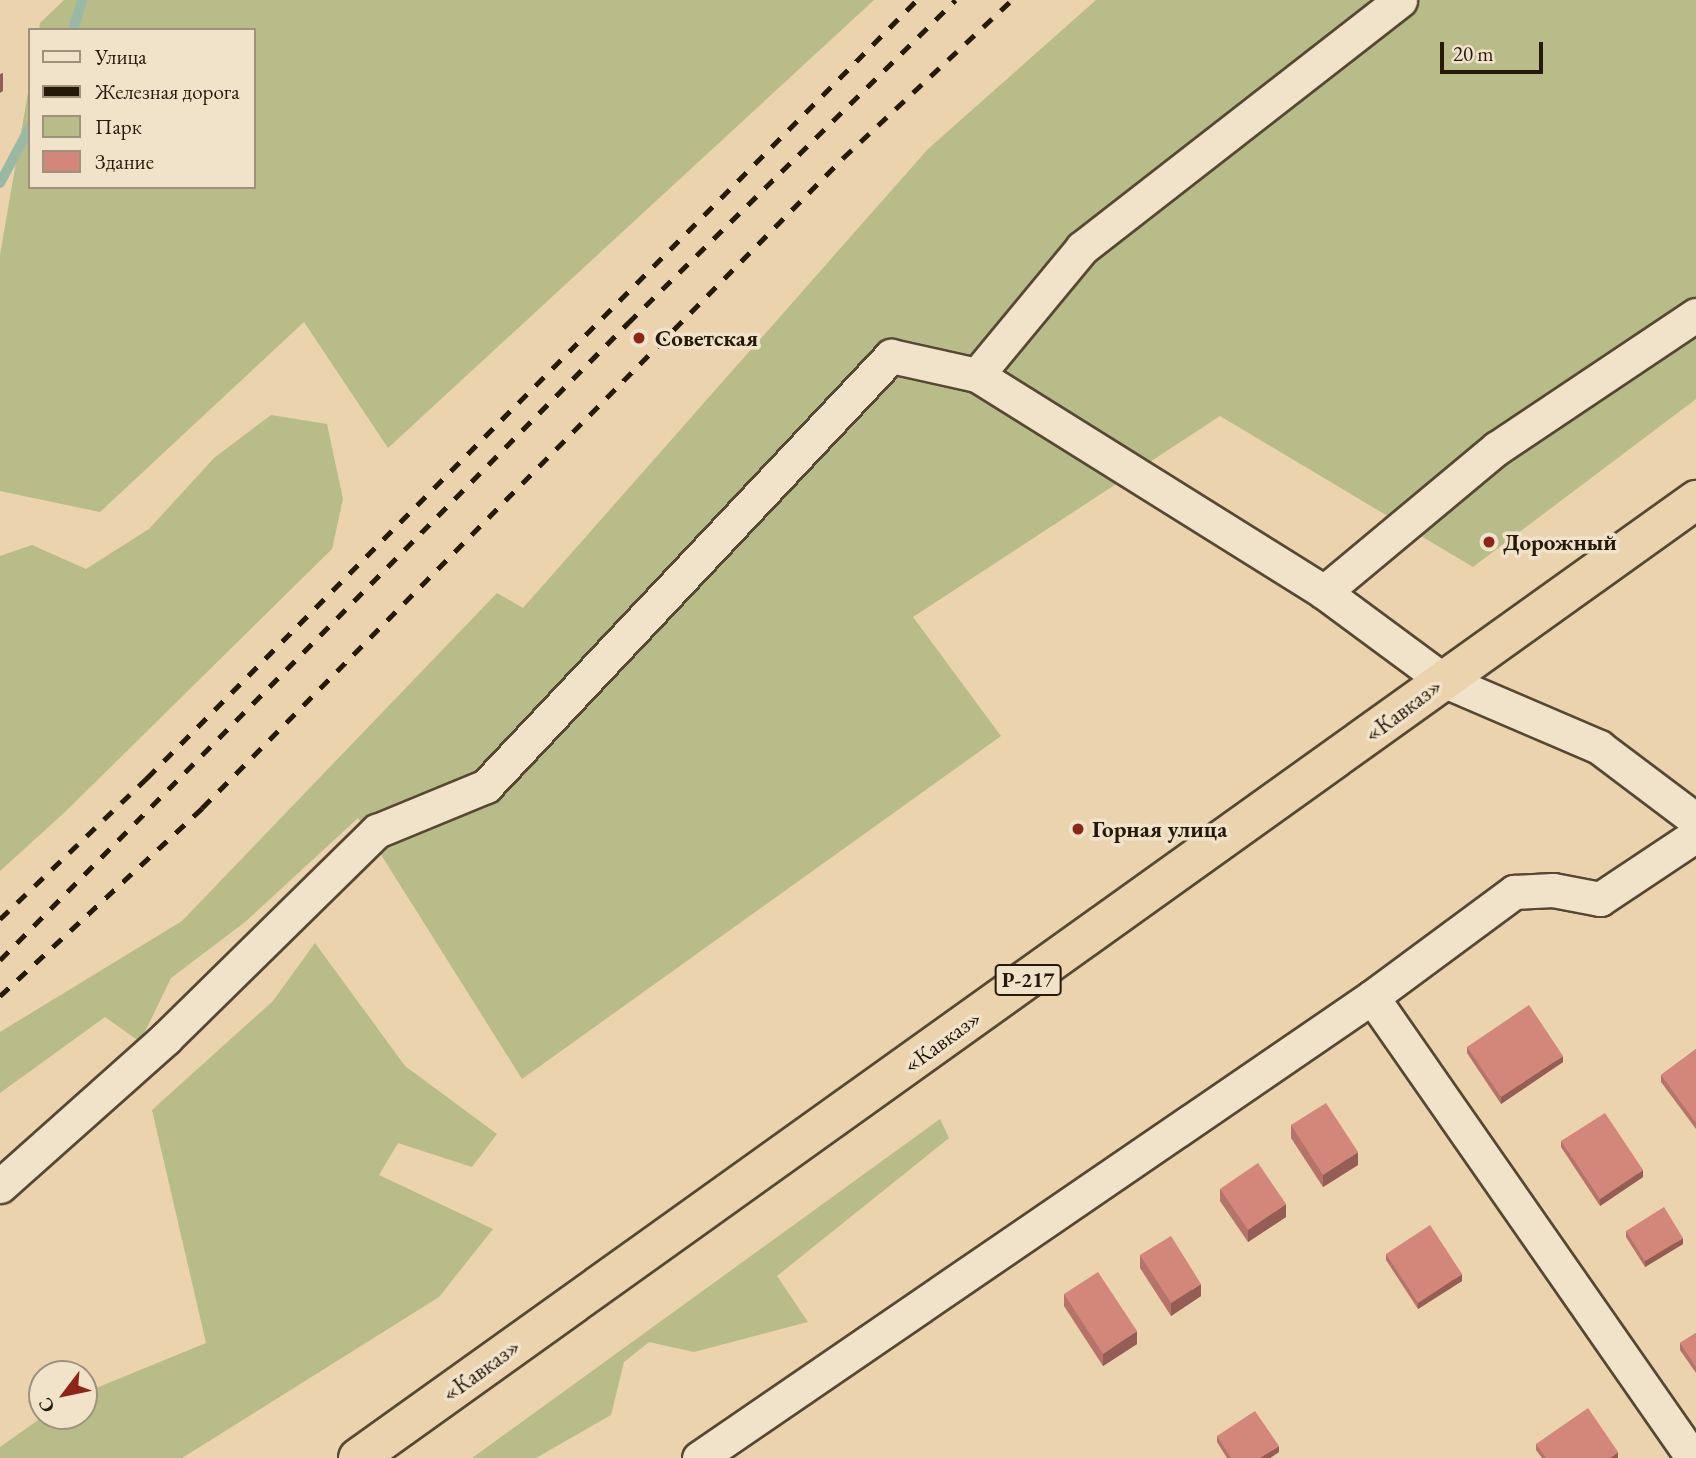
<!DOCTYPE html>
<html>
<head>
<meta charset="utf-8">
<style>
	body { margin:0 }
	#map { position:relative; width:1696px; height:1458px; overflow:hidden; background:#ead3ad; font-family:"EB Garamond",serif }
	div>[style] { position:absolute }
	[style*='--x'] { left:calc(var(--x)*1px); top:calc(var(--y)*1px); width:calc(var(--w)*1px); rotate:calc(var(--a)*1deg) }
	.green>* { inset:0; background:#b7bc89 }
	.stream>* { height:10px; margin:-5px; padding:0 5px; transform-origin:5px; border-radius:5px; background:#9ab9a4 }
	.roads { filter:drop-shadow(2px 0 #564833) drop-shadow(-2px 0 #564833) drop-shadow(0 2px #564833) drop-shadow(0 -2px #564833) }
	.minor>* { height:33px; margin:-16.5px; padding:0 16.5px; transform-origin:16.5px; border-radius:16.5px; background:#f1e2ca }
	.trunk>* { height:38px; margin:-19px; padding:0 19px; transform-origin:19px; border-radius:19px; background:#ead3ad }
	.rail>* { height:5px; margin-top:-2.5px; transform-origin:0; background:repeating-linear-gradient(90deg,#25190a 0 12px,transparent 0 24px) }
	.wall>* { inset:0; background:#b57369 }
	.shaded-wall>* { inset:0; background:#945e55 }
	.building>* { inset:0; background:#d3867a }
	.dots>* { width:19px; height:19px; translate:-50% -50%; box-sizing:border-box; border:4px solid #f1e2ca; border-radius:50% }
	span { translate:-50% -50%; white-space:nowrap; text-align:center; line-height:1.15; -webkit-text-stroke:7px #f1e2ca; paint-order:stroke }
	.shield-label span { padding:2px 5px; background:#f1e2ca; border:2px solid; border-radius:5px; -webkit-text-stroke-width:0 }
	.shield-label { font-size:21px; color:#25190a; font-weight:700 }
	.poi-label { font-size:23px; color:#25190a; font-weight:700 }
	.left { translate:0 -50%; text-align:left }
	.street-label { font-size:23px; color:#25190a }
	.legend { position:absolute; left:28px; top:28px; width:228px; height:161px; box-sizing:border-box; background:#f1e2ca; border:2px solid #9f927d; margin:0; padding:9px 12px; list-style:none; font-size:21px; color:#25190a }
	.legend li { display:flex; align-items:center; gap:14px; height:35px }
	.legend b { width:35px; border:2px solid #9f927d }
	.north { position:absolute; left:28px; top:1360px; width:70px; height:70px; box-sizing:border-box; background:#f1e2ca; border:2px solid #9f927d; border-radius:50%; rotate:238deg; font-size:19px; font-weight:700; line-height:28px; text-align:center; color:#25190a }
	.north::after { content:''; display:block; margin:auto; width:24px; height:32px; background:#8f2418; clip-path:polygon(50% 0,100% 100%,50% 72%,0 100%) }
	.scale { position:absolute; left:1440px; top:42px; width:103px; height:32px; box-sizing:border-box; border:4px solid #25190a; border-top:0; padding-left:9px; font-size:21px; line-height:24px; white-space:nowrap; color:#25190a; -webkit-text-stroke:5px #f1e2ca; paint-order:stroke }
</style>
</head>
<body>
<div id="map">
	<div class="green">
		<div style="clip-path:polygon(64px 0,874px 0,388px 448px,304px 322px,100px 512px,0 491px,0 255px,30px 81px,30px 187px,254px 187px,254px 30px,39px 30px,40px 23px)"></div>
		<div style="clip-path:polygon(1096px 0,1696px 0,1696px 399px,1473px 567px,1220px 416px,913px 617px,1001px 736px,522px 1079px,358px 818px,245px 922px,171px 978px,140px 1042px,105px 1017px,0 1093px,0 1032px,182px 921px,497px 593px,523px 608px,928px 149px)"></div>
		<div style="clip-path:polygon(271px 415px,327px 424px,343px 499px,332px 549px,65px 812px,0 871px,0 556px,32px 545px,86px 569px,149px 529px,214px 458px)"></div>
		<div style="clip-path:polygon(315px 943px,405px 1066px,497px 1134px,472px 1167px,398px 1143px,379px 1175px,493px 1229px,439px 1297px,182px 1458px,0 1458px,0 1447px,44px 1416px,84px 1416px,84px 1393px,206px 1343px,152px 1110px,273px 1001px)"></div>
		<div style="clip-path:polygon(940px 1119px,949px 1138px,777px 1276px,808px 1322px,694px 1352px,649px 1342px,624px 1362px,611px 1415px,536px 1458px,472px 1458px)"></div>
	</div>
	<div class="stream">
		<div style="--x:73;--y:30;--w:31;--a:-73"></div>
		<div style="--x:0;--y:183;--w:64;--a:-61.8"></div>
	</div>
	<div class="roads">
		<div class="minor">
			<div style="--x:977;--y:375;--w:165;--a:-50.4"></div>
			<div style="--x:1082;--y:248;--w:403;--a:-37.9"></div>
			<div style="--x:1324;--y:592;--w:225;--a:-39.8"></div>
			<div style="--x:1497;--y:448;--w:239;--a:-33.8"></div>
			<div style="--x:1372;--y:997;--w:562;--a:55.15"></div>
			<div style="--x:0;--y:1186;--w:222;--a:-41.7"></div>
			<div style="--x:166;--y:1038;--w:296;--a:-44.5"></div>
			<div style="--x:377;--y:831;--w:118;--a:-22.4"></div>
			<div style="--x:486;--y:786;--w:591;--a:-46.71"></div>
			<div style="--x:891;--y:356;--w:88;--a:12.5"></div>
			<div style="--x:977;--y:375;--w:409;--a:32"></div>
			<div style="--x:1324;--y:592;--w:148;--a:36.5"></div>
			<div style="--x:1443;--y:680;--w:170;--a:23.2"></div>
			<div style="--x:1599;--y:747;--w:121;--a:37"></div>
			<div style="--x:699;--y:1458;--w:816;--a:-34.41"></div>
			<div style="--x:1372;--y:997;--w:177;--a:-36.5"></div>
			<div style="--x:1514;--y:892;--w:39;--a:-3"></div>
			<div style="--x:1553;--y:890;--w:48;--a:10.8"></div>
			<div style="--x:1600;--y:899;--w:115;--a:-33.7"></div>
		</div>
		<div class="trunk">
			<div style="--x:358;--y:1458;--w:1646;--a:-35.6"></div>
		</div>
	</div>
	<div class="rail">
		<div style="--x:0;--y:919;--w:204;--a:-43.8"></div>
		<div style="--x:147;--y:778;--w:1095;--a:-45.3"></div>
		<div style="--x:0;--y:960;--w:895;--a:-45.41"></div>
		<div style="--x:628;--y:323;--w:460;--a:-44.6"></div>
		<div style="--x:0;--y:996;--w:276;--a:-42.9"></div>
		<div style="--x:202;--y:808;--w:913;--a:-45.4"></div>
		<div style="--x:843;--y:158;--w:231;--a:-43.1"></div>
	</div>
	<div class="wall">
		<div style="clip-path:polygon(1467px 1047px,1563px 1062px,1501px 1104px,1467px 1053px)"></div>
		<div style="clip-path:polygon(1696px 1049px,1696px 1129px,1661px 1082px,1661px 1075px)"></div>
		<div style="clip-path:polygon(1291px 1125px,1358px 1165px,1323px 1187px,1291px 1138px)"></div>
		<div style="clip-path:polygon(1561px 1141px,1643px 1177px,1600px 1206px,1561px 1147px)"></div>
		<div style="clip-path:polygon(1220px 1189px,1286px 1217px,1248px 1242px,1220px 1201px)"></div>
		<div style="clip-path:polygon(1626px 1231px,1683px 1244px,1645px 1267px,1626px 1237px)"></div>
		<div style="clip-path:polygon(1386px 1254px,1462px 1281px,1418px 1309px,1386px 1260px)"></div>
		<div style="clip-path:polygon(1140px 1255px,1201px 1296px,1171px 1316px,1140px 1268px)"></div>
		<div style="clip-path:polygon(1064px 1294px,1137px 1344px,1103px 1366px,1064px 1306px)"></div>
		<div style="clip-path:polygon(1696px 1333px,1696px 1373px,1680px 1350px,1680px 1343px)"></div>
		<div style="clip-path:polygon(1217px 1436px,1279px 1452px,1270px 1458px,1227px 1458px,1217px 1442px)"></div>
		<div style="clip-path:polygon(1536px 1444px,1618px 1458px,1542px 1458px,1536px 1450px)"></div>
	</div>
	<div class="shaded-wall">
		<div style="clip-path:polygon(3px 73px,3px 91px,0 93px,0 74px)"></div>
		<div style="clip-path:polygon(1563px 1056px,1563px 1062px,1501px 1104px,1501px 1097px)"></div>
		<div style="clip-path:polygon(1358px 1152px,1358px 1165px,1323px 1187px,1323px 1175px)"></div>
		<div style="clip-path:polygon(1643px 1170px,1643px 1177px,1600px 1206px,1600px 1199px)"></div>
		<div style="clip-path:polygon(1286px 1204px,1286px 1217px,1248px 1242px,1248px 1230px)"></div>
		<div style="clip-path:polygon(1683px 1238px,1683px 1244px,1645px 1267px,1645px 1261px)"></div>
		<div style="clip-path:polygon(1462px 1274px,1462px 1281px,1418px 1309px,1418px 1303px)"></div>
		<div style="clip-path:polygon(1201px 1284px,1201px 1296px,1171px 1316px,1171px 1303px)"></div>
		<div style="clip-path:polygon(1137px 1331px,1137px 1344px,1103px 1366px,1103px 1354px)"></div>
		<div style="clip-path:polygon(1279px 1446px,1279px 1452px,1270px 1458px,1260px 1458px)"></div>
		<div style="clip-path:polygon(1618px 1452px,1618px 1458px,1610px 1458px)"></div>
	</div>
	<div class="building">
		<div style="clip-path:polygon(1529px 1005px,1563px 1056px,1501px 1097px,1467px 1047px)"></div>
		<div style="clip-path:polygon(1696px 1049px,1696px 1123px,1661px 1075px)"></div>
		<div style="clip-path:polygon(1326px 1103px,1358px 1152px,1323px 1175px,1291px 1125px)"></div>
		<div style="clip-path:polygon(1605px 1113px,1643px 1170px,1600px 1199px,1561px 1141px)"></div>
		<div style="clip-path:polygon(1258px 1163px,1286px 1204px,1248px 1230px,1220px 1189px)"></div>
		<div style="clip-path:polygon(1664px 1207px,1683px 1238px,1645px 1261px,1626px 1231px)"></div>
		<div style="clip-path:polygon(1430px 1225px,1462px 1274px,1418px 1303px,1386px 1254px)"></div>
		<div style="clip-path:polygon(1171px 1236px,1201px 1284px,1171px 1303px,1140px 1255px)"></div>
		<div style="clip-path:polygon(1098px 1272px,1137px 1331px,1103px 1354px,1064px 1294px)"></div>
		<div style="clip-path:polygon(1696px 1333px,1696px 1367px,1680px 1343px)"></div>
		<div style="clip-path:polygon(1588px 1408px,1618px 1452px,1610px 1458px,1546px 1458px,1536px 1444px)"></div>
		<div style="clip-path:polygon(1255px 1411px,1279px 1446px,1260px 1458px,1231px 1458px,1217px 1436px)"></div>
	</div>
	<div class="dots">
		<div style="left:639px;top:338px;background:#8f2418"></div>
		<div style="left:1489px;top:542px;background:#8f2418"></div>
		<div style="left:1078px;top:829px;background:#8f2418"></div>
	</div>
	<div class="shield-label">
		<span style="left:1028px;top:980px">Р-217</span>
	</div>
	<div class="poi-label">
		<span class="left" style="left:655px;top:338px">Советская</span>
		<span class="left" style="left:1503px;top:542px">Дорожный</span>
		<span class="left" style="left:1092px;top:829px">Горная улица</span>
	</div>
	<div class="street-label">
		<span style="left:1403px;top:710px;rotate:-37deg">«Кавказ»</span>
		<span style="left:942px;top:1041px;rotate:-36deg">«Кавказ»</span>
		<span style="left:481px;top:1370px;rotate:-36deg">«Кавказ»</span>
	</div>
	<ul class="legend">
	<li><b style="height:9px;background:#f1e2ca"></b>Улица</li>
	<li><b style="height:9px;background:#25190a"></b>Железная дорога</li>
	<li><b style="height:19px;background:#b7bc89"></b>Парк</li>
	<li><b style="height:19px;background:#d3867a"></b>Здание</li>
	</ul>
	<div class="north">С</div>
	<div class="scale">20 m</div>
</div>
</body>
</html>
